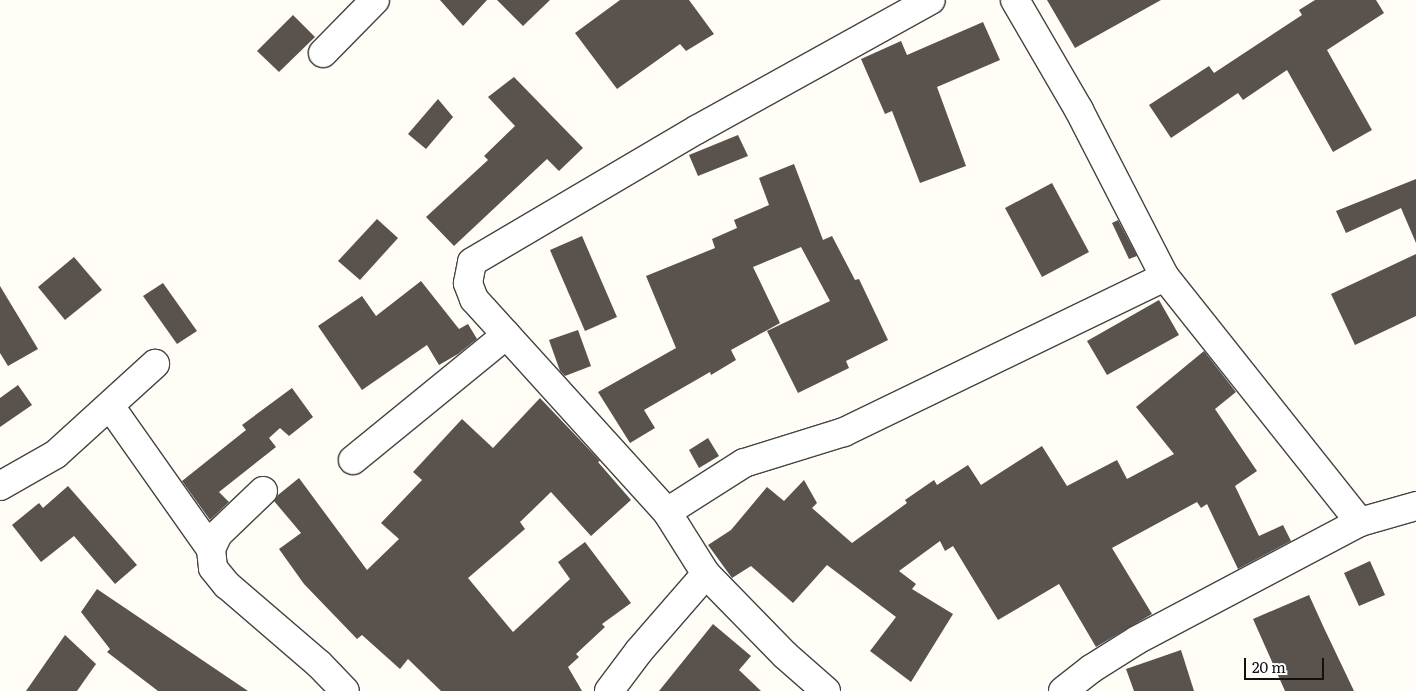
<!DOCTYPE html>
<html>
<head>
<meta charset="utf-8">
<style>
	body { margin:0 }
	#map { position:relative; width:1416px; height:691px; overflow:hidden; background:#fffdf5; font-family:Literata,serif }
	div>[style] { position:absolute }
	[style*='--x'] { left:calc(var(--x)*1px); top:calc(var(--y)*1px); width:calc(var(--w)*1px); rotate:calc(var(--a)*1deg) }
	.building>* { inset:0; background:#5a524d }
	.roads { filter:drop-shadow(1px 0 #444) drop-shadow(-1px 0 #444) drop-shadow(0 1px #444) drop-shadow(0 -1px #444) }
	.minor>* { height:28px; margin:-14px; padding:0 14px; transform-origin:14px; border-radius:14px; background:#fff }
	span { translate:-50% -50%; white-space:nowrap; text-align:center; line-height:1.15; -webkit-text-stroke:5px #fff; paint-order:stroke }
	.scale { position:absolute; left:1244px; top:658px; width:80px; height:22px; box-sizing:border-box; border:2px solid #111; border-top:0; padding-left:6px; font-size:15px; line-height:18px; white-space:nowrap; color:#111; -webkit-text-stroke:4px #fff; paint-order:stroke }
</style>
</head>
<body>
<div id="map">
	<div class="building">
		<div style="clip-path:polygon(440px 0,487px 0,463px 26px)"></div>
		<div style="clip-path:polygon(497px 0,550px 0,523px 26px)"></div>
		<div style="clip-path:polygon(620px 0,689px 0,714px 34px,686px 51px,680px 44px,617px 89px,575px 33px)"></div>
		<div style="clip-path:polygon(1047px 0,1161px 0,1075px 48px)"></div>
		<div style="clip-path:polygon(1315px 0,1376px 0,1384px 13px,1327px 50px,1372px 130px,1333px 152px,1287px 70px,1243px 100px,1238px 93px,1171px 138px,1149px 105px,1209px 66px,1214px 73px,1302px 15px,1299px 10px)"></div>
		<div style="clip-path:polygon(293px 15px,315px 37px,279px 72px,257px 51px)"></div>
		<div style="clip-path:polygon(983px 22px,1000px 60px,937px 87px,966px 166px,920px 183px,892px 111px,885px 114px,861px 59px,901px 41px,907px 55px)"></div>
		<div style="clip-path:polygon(514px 77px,583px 148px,559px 171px,547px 159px,454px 246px,426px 217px,488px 160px,484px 156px,515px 126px,488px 97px)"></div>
		<div style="clip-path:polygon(438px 99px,453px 117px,426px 149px,408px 134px)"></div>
		<div style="clip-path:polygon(738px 135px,748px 156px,698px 176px,689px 155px)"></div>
		<div style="clip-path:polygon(794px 164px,823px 240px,832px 236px,855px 280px,859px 279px,888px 340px,846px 361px,849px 368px,798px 393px,767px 331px,830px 301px,801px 247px,753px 267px,780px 323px,731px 350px,736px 360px,711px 375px,710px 372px,644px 410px,655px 428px,630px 443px,598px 392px,676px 348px,646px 276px,715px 248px,712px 239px,737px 228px,734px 220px,769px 205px,759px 178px)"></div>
		<div style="clip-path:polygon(1416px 179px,1416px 243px,1401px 208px,1346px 233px,1336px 211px)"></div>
		<div style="clip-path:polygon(1052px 183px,1089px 252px,1042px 277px,1005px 208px)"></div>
		<div style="clip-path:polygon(377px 219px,398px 238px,360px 280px,338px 261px)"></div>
		<div style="clip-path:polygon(1118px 220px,1137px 256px,1129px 259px,1112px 223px)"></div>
		<div style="clip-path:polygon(582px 236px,617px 317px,585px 331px,550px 250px)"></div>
		<div style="clip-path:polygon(1416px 254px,1416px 316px,1355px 345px,1331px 294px)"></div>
		<div style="clip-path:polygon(74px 257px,102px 290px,65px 320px,38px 287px)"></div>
		<div style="clip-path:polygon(421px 281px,459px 329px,468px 324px,477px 339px,458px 354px,439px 365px,427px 345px,362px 390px,318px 326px,362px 296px,376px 316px)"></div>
		<div style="clip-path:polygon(163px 283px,197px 331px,177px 344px,143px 296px)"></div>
		<div style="clip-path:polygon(0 286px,38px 349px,8px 366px,0 353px)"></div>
		<div style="clip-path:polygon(1159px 300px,1179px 335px,1107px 375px,1087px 341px)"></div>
		<div style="clip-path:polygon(578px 330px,591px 366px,565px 376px,560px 371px,549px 340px)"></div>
		<div style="clip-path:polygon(1204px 351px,1236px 392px,1215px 409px,1257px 471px,1235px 486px,1259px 536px,1283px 525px,1291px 541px,1238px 569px,1207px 504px,1201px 508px,1197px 502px,1112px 548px,1152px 614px,1096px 647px,1059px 584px,998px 620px,953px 546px,945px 551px,940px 541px,899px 571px,916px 584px,912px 589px,953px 614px,911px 682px,870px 651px,896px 617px,827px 565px,793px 603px,751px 566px,732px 578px,708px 545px,731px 530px,767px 487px,784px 501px,804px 480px,817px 503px,812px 508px,852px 543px,907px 503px,905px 500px,934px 480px,937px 485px,968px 465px,981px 485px,1042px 446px,1067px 486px,1117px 460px,1127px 479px,1174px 454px,1136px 407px)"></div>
		<div style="clip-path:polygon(18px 385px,32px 405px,0 427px,0 398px)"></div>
		<div style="clip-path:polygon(292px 388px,313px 417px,289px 436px,280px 428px,269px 438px,276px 447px,219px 492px,229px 502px,210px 520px,182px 481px,246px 430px,242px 425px)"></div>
		<div style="clip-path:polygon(540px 398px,600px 461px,598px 462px,631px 500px,591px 536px,551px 492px,520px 522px,525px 529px,468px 578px,513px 632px,570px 579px,558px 562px,585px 542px,631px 603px,602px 624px,605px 627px,576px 654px,579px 657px,568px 667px,582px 691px,441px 691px,408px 659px,400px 669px,362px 635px,357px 639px,304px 584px,279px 549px,301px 533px,274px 501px,278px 495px,299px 478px,367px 570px,399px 539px,381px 523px,422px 480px,413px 472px,462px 419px,493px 448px)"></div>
		<div style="clip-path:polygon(708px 438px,719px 456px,699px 468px,689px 450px)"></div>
		<div style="clip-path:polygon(68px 486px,137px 565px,115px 584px,74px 536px,41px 562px,12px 525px,39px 503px,43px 508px)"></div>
		<div style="clip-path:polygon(1370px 561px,1385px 595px,1359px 606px,1344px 573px)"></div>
		<div style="clip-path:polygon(97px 589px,248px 691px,158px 691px,107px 652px,110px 649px,81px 612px)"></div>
		<div style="clip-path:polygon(1309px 595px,1324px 628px,1354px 691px,1285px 691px,1253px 619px)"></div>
		<div style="clip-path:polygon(713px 624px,751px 656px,739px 670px,761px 691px,659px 691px)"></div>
		<div style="clip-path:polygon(65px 635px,96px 664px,77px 691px,26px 691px)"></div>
		<div style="clip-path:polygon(1181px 650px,1194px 691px,1134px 691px,1126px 669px)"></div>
	</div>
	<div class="roads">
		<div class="minor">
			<div style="--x:1015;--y:0;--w:127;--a:59.8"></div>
			<div style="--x:1079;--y:110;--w:188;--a:62.8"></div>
			<div style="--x:1165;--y:277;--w:313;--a:51.5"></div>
			<div style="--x:323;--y:53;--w:74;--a:-45.5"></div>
			<div style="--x:110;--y:406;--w:175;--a:54.8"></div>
			<div style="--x:353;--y:460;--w:198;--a:-39.2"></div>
			<div style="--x:0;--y:486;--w:64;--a:-29.7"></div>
			<div style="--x:56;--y:454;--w:134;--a:-42.3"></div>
			<div style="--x:263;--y:491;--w:62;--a:136.3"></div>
			<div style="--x:218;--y:534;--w:17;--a:115"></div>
			<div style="--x:211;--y:549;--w:19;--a:84"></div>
			<div style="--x:213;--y:568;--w:22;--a:51"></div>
			<div style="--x:227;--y:585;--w:121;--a:40.7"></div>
			<div style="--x:319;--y:664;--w:37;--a:46"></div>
			<div style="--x:667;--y:512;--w:91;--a:-32.5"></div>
			<div style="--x:744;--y:463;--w:105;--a:-17.2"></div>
			<div style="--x:844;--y:432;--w:356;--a:-25.8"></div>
			<div style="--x:609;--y:691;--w:50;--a:-53.1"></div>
			<div style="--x:639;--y:651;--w:102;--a:-49"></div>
			<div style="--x:826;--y:691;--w:55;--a:-138.7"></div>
			<div style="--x:785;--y:655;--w:113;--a:-134.3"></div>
			<div style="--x:706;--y:574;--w:73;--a:-122.2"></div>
			<div style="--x:667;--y:512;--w:287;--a:-132.2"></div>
			<div style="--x:474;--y:299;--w:17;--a:-111"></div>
			<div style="--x:468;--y:283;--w:21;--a:-79"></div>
			<div style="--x:472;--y:262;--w:262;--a:-30.5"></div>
			<div style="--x:698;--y:129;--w:266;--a:-29"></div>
			<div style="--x:1063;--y:691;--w:36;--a:-38"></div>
			<div style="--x:1091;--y:669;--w:54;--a:-32.2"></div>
			<div style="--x:1137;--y:640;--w:252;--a:-27.9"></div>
			<div style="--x:1360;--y:522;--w:58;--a:-15.9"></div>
		</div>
	</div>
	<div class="scale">20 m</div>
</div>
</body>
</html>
